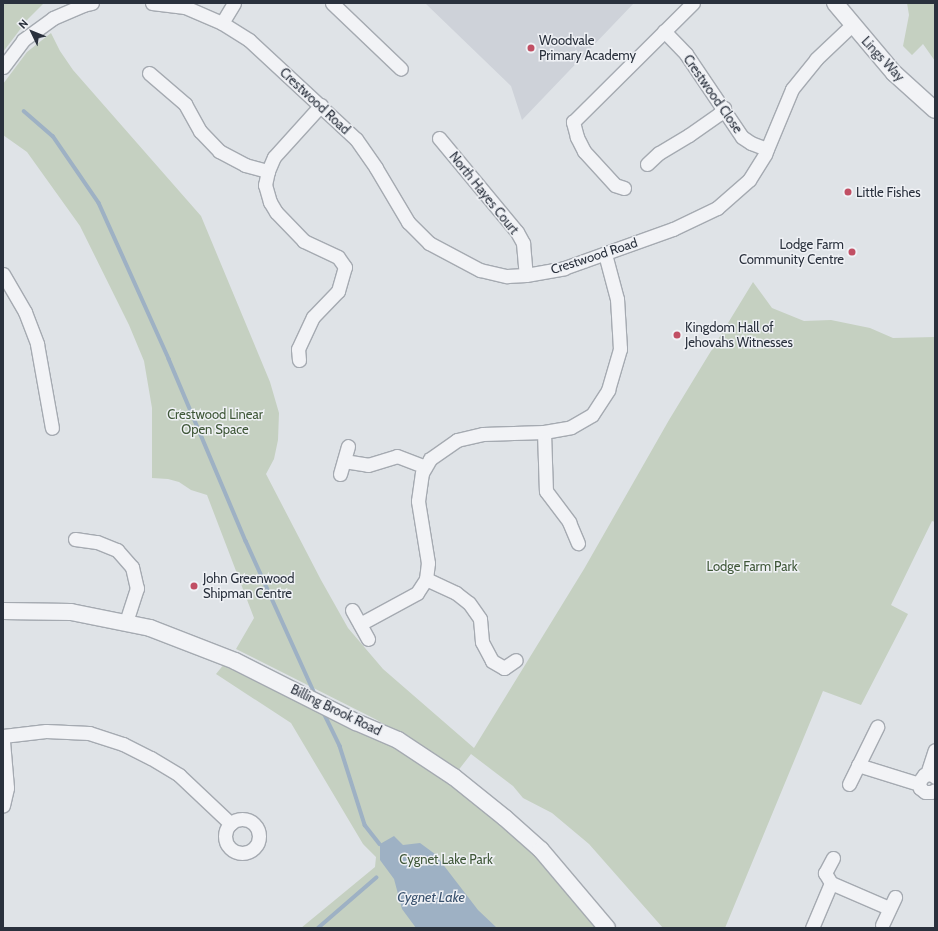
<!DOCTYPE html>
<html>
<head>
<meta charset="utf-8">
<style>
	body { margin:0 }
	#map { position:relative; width:938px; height:931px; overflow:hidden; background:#dfe3e7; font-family:Cabin,sans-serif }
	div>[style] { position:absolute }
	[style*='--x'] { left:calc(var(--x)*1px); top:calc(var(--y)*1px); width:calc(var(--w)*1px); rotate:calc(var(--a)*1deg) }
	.built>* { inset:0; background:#ced2d9 }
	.green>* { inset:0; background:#c5d0c1 }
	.water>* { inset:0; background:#9eb1c4 }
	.stream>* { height:3.5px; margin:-1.75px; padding:0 1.75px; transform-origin:1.75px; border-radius:1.75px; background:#9eb1c4 }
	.roads { filter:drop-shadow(1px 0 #a5aab1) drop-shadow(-1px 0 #a5aab1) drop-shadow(0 1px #a5aab1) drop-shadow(0 -1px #a5aab1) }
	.minor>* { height:13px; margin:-6.5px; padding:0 6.5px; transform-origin:6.5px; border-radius:6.5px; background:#f2f3f6 }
	.minor>.ring { margin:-6.5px; padding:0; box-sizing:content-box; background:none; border:13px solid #f2f3f6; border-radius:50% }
	.tertiary>* { height:16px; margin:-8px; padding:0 8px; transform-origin:8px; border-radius:8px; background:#f2f3f6 }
	.dots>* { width:11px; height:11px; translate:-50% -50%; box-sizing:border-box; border:2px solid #eff1f5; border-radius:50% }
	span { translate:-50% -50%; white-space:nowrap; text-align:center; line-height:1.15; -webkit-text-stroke:3px #eff1f5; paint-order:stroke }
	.poi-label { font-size:13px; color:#2a313d }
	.left { translate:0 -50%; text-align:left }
	.right { translate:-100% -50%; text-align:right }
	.street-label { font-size:13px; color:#2a313d }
	.park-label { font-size:13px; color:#3f5738 }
	.water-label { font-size:14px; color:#38516d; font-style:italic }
	.frame { position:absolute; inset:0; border:4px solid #2a313d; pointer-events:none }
	.north { position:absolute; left:12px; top:12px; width:40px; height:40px; -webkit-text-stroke:3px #eff1f5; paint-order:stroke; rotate:313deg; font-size:11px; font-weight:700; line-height:16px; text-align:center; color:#2a313d }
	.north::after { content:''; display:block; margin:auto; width:14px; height:18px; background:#2a313d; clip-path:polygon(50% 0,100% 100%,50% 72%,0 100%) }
</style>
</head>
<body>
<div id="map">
	<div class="built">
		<div style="clip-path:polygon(425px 3px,634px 3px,522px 120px,511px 86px)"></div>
	</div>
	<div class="green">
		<div style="clip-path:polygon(3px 3px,44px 3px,28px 19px,3px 52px)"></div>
		<div style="clip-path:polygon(907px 3px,935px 3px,935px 61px,923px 44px,912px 55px,903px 46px,909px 15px)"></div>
		<div style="clip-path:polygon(51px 33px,60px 51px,73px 70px,201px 216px,270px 382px,279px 413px,278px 440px,274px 459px,266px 474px,321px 580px,348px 628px,383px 669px,474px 748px,584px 569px,669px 420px,753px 282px,772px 308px,804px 321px,831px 320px,870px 328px,893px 338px,935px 337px,935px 522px,932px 521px,891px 605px,908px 614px,861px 705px,823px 691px,725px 928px,663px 928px,589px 844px,552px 813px,523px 798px,513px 786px,471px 754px,457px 772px,377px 720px,236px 649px,254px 618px,207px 495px,191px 490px,179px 482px,168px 479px,152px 478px,152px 408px,144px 361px,129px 325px,80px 226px,27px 152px,3px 135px,3px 84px,27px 52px)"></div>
		<div style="clip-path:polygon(229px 658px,356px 722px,505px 818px,607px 928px,301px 928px,375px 867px,376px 857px,363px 844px,291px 723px,216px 674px)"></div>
	</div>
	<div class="water">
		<div style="clip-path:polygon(394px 836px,403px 845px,420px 843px,435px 854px,478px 910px,497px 928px,416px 928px,402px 909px,394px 879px,380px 860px,380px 844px)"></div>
	</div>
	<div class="stream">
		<div style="--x:24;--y:111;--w:38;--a:41"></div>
		<div style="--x:53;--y:136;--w:81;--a:55.5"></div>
		<div style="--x:99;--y:203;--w:171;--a:65.8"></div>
		<div style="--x:169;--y:359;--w:198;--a:67.1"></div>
		<div style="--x:246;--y:541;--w:170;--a:65.7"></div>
		<div style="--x:324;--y:713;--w:37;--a:64"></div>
		<div style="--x:340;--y:746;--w:83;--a:72.4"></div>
		<div style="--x:365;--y:825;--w:24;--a:52"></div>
		<div style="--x:318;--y:928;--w:77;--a:-40.8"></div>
	</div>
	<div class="roads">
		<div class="minor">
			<div style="--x:152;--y:3;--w:33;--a:7"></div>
			<div style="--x:185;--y:7;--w:40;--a:23.4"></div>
			<div style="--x:222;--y:23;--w:32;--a:32"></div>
			<div style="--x:249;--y:40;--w:146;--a:42.8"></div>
			<div style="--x:356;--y:139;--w:35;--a:55"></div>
			<div style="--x:376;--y:168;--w:63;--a:59.3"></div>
			<div style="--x:408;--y:222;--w:30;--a:45"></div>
			<div style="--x:429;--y:243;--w:58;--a:27.9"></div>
			<div style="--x:480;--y:270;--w:28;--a:13"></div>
			<div style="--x:507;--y:276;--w:19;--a:-3"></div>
			<div style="--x:526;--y:275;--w:39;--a:-10"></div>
			<div style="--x:564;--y:268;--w:116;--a:-19.7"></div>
			<div style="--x:673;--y:229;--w:49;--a:-25.5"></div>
			<div style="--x:717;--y:208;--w:43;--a:-41.2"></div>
			<div style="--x:749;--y:180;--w:31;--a:-58"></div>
			<div style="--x:765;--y:154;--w:70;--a:-67.4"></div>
			<div style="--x:792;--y:89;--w:38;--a:-51"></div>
			<div style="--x:816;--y:59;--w:50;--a:-43.4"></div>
			<div style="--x:332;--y:3;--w:95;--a:43.7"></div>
			<div style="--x:222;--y:23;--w:23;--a:-59"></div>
			<div style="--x:664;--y:31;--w:32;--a:46"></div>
			<div style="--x:686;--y:54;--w:100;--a:56"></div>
			<div style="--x:742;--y:137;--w:11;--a:34"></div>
			<div style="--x:751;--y:143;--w:17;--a:21"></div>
			<div style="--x:3;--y:67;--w:34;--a:-53"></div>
			<div style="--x:23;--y:40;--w:37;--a:-36"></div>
			<div style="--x:53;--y:18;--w:33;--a:-23"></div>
			<div style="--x:83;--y:5;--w:9;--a:-13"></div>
			<div style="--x:149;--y:73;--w:48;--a:40.7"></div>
			<div style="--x:185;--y:104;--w:31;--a:61"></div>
			<div style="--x:200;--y:131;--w:28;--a:46"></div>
			<div style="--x:219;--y:151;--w:30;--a:28"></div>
			<div style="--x:245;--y:165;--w:24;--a:15"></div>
			<div style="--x:439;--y:138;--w:122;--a:50.3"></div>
			<div style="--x:517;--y:232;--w:13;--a:61"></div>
			<div style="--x:523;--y:243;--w:32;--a:85"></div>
			<div style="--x:647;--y:164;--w:16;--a:-43"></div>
			<div style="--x:659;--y:153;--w:35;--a:-31"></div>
			<div style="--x:689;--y:135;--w:37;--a:-35"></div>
			<div style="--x:719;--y:114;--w:8;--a:-50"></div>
			<div style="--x:624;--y:188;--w:9;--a:-162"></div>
			<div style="--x:615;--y:185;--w:46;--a:-132.4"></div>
			<div style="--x:584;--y:151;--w:16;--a:-117"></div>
			<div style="--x:577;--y:137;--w:16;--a:-105"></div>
			<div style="--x:573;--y:122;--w:169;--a:-44.8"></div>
			<div style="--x:3;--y:274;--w:44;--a:59.9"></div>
			<div style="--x:25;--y:312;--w:34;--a:69"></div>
			<div style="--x:37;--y:344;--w:85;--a:79.9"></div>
			<div style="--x:299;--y:360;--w:11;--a:-95"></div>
			<div style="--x:298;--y:349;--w:35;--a:-65"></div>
			<div style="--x:313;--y:317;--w:36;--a:-46"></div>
			<div style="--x:338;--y:291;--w:25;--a:-74"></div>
			<div style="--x:345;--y:267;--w:12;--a:-125"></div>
			<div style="--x:338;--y:257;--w:38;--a:-155"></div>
			<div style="--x:304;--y:241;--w:40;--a:-134"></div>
			<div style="--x:276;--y:212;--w:12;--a:-121"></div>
			<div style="--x:270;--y:202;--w:18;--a:-106"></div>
			<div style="--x:265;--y:185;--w:14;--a:-78"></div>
			<div style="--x:268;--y:171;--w:15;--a:-67"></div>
			<div style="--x:274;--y:157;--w:70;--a:-47.9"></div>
			<div style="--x:544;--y:432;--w:59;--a:88.1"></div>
			<div style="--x:546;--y:491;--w:39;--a:53"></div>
			<div style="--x:569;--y:522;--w:23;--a:67"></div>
			<div style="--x:344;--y:461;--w:24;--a:9"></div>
			<div style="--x:368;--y:465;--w:30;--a:-17"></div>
			<div style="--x:397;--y:456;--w:30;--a:21"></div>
			<div style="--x:340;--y:474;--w:29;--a:-74"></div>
			<div style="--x:75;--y:539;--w:22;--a:8"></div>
			<div style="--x:97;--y:542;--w:22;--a:22"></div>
			<div style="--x:117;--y:550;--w:23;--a:49"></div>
			<div style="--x:132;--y:567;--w:22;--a:77"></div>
			<div style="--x:137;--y:588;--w:36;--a:108"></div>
			<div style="--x:426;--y:579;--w:33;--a:25"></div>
			<div style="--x:456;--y:593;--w:16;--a:38"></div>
			<div style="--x:469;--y:603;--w:19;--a:55"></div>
			<div style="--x:480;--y:619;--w:23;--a:85"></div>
			<div style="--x:482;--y:642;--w:21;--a:62"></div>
			<div style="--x:492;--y:661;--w:14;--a:30"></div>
			<div style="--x:504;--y:668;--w:14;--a:-34"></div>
			<div style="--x:352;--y:610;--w:33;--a:61"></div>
			<div style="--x:360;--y:624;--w:65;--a:-28.5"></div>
			<div style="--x:417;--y:593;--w:17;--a:-57"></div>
			<div style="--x:426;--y:579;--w:16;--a:-83"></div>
			<div style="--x:428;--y:563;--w:63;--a:-99.2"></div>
			<div style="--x:418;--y:501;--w:28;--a:-82"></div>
			<div style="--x:422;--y:473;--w:16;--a:-60"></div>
			<div style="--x:430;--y:459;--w:33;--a:-35"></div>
			<div style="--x:457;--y:440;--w:27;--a:-13"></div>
			<div style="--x:483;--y:434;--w:61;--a:-1.9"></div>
			<div style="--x:544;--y:432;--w:27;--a:-10"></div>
			<div style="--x:571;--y:427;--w:24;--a:-30"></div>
			<div style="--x:592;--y:415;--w:30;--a:-57"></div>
			<div style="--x:608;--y:390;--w:43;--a:-73.7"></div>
			<div style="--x:620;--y:349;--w:50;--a:-93.4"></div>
			<div style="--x:617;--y:299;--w:47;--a:-104.9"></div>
			<div style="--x:3;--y:736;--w:43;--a:-6.6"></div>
			<div style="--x:46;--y:731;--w:43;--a:2.7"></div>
			<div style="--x:89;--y:733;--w:36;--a:18"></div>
			<div style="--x:123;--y:744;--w:31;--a:27"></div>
			<div style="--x:151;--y:758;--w:33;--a:31"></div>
			<div style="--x:179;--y:775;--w:71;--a:43.3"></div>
			<div style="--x:3;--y:741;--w:47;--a:85.1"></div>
			<div style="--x:7;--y:788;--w:18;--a:103"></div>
			<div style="--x:858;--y:765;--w:64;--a:17.3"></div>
			<div style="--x:927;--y:774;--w:25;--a:-72"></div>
			<div style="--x:935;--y:777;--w:4;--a:-135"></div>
			<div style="--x:932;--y:774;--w:8;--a:173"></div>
			<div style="--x:924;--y:775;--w:9;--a:126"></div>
			<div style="--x:919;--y:782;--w:6;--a:81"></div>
			<div style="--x:920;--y:788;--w:6;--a:39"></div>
			<div style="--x:925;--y:792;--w:6;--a:0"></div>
			<div style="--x:931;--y:792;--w:4;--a:-27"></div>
			<div style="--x:849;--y:784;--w:64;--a:-63.8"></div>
			<div class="ring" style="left:225px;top:819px;width:21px;height:21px"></div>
			<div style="--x:831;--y:883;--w:63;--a:23.3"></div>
			<div style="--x:882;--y:925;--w:31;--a:-65"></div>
			<div style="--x:812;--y:928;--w:49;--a:-67.1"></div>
			<div style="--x:831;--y:883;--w:12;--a:-121"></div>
			<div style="--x:825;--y:873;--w:17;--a:-62"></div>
		</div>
		<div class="tertiary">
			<div style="--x:835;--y:3;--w:92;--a:49.9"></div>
			<div style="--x:894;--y:73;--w:55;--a:42.1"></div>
			<div style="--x:3;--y:611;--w:68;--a:0.8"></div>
			<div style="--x:71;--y:612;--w:81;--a:11.4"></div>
			<div style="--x:150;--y:628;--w:91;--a:21.2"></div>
			<div style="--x:235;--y:661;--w:136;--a:26.8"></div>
			<div style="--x:356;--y:722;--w:46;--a:23.2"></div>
			<div style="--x:398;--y:740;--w:67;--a:33.5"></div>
			<div style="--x:454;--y:777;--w:65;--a:38.8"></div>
			<div style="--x:505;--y:818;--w:48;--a:41.6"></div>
			<div style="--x:541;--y:850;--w:102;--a:49.8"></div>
		</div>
	</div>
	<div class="dots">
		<div style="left:531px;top:48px;background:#c14f64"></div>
		<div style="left:848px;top:192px;background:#c14f64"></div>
		<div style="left:852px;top:252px;background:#c14f64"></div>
		<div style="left:677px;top:335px;background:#c14f64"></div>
		<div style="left:194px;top:586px;background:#c14f64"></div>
	</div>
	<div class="poi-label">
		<span class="left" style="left:539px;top:48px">Woodvale<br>Primary Academy</span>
		<span class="left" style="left:856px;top:192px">Little Fishes</span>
		<span class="right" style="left:844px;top:252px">Lodge Farm<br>Community Centre</span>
		<span class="left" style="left:685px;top:335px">Kingdom Hall of<br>Jehovahs Witnesses</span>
		<span class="left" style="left:203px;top:586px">John Greenwood<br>Shipman Centre</span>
	</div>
	<div class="street-label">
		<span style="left:883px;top:59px;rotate:47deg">Lings Way</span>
		<span style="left:713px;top:94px;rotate:55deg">Crestwood Close</span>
		<span style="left:315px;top:101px;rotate:43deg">Crestwood Road</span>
		<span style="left:484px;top:193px;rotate:51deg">North Hayes Court</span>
		<span style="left:594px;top:256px;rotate:-18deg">Crestwood Road</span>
		<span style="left:336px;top:710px;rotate:26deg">Billing Brook Road</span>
	</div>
	<div class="park-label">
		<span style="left:215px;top:422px">Crestwood Linear<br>Open Space</span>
		<span style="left:752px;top:566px">Lodge Farm Park</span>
		<span style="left:446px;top:859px">Cygnet Lake Park</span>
	</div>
	<div class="water-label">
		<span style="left:431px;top:897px">Cygnet Lake</span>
	</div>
	<div class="frame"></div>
	<div class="north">N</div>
</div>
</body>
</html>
